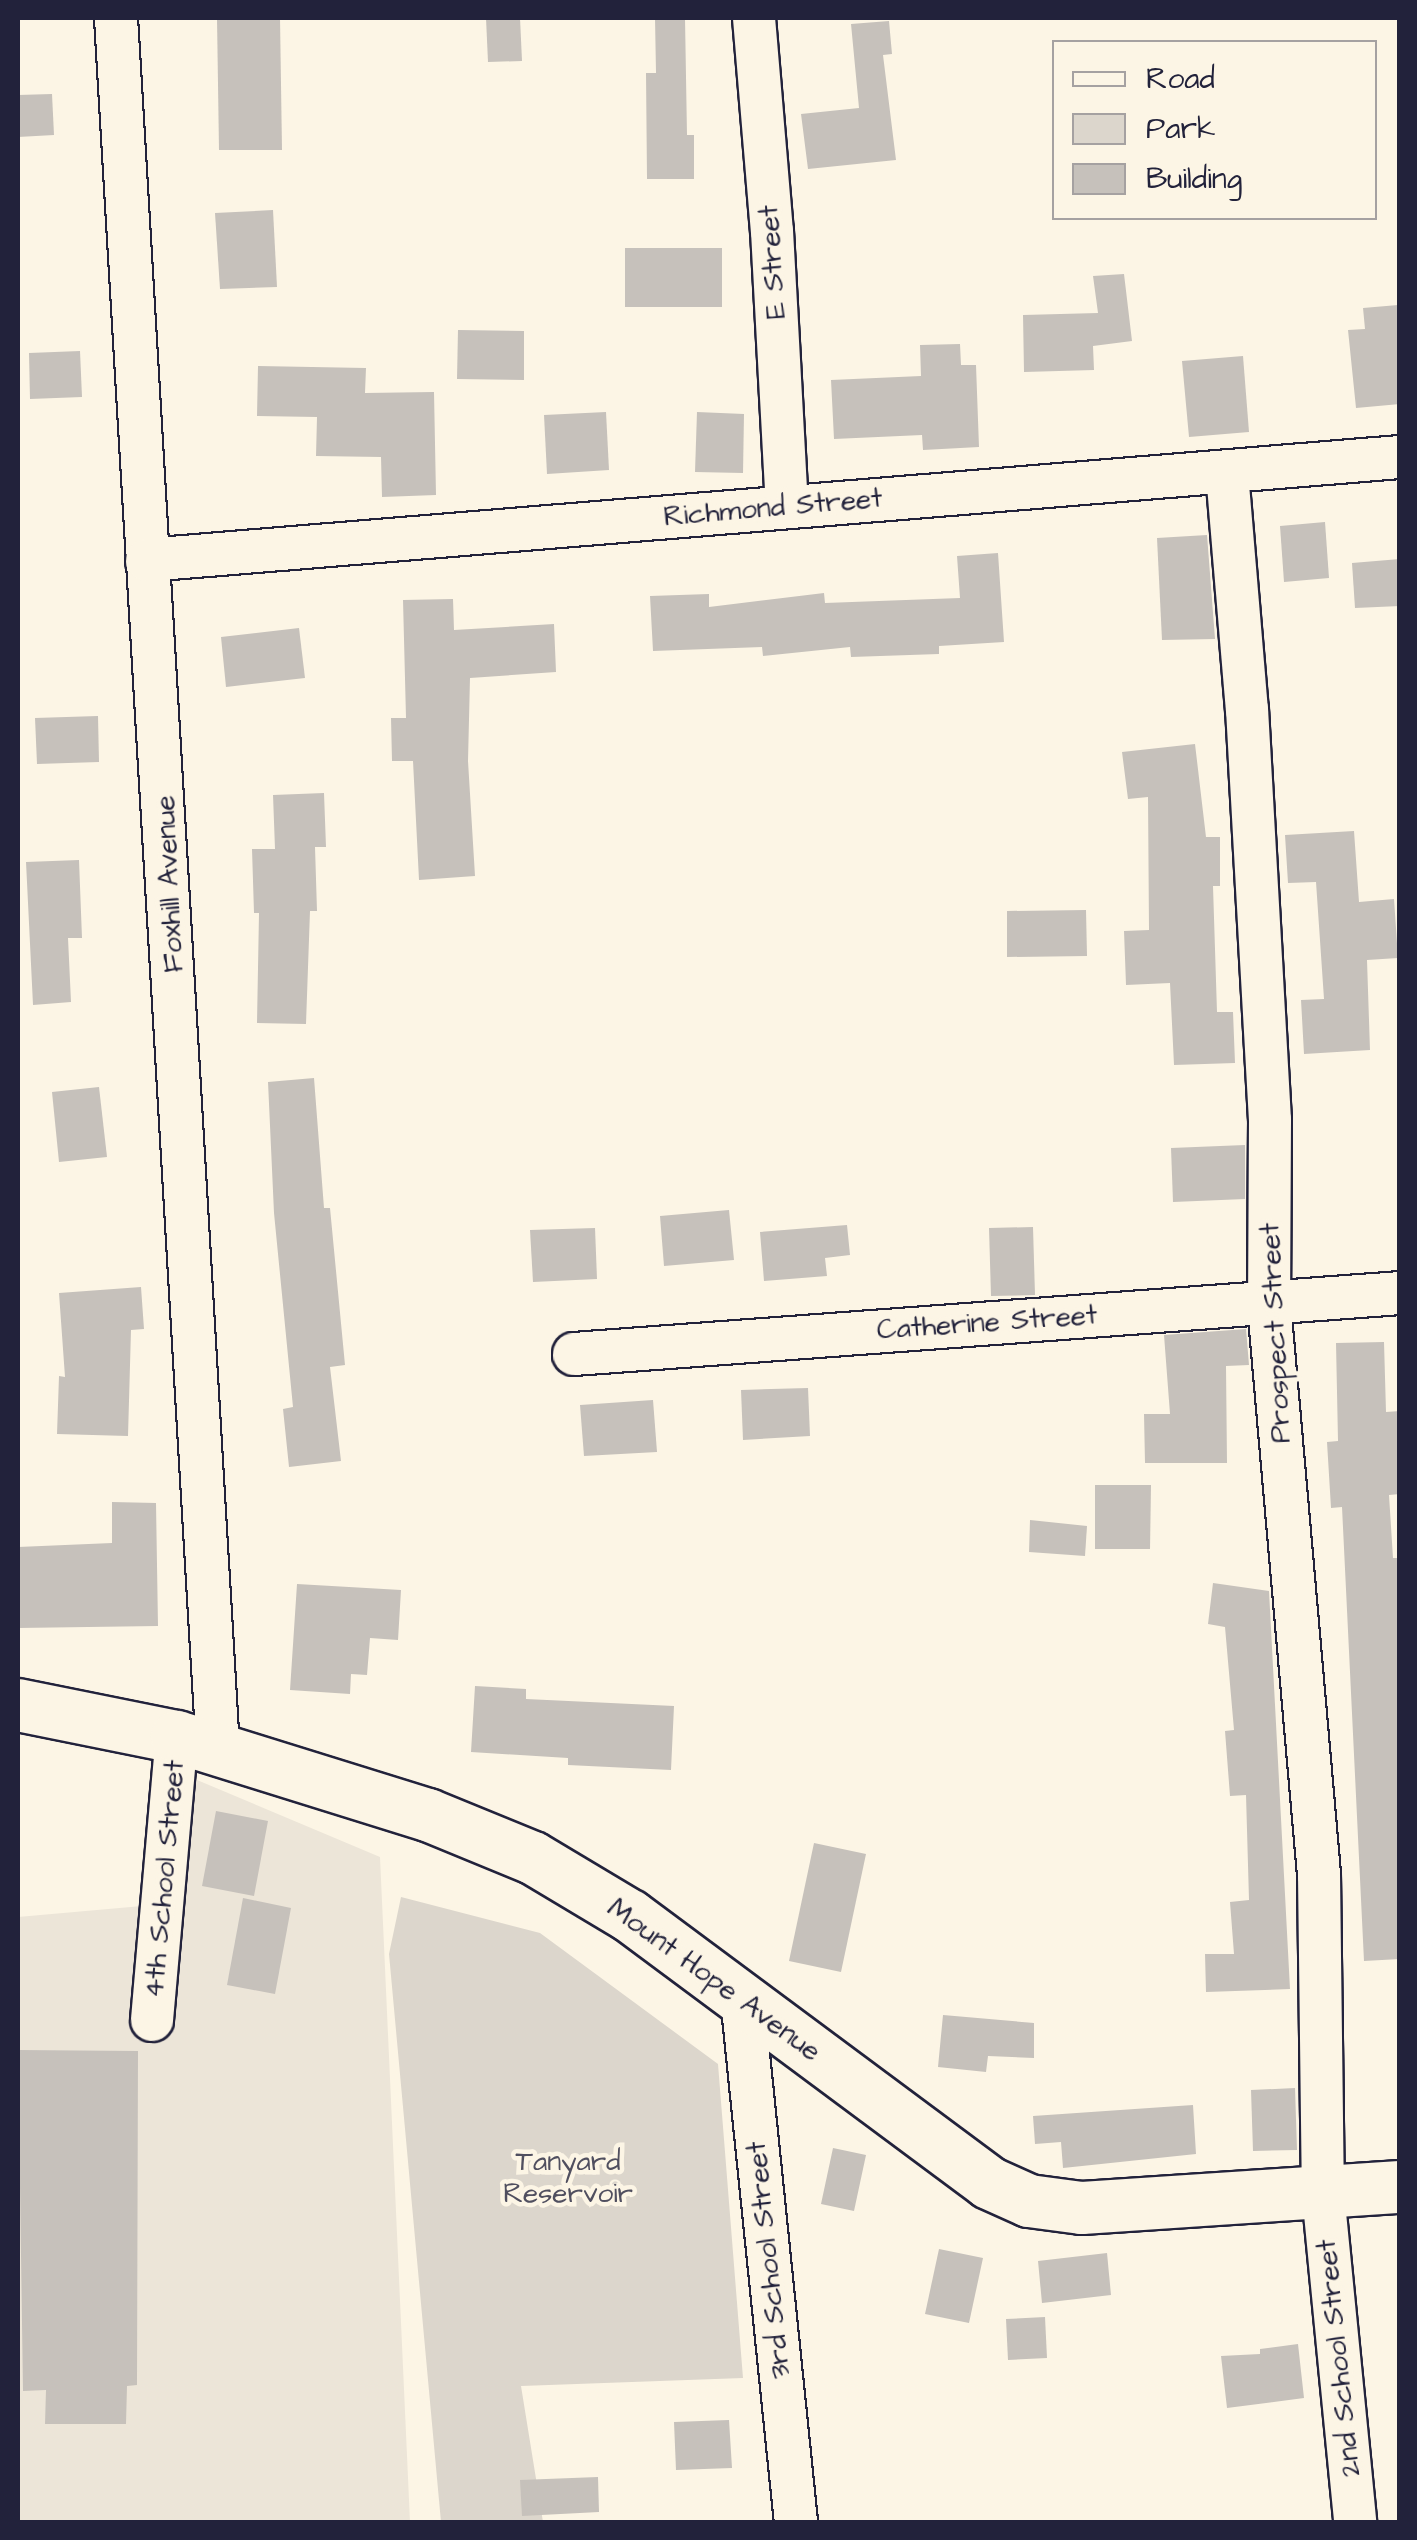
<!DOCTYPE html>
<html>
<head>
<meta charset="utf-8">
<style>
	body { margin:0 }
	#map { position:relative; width:1417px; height:2540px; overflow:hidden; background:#fcf5e5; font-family:"Architects Daughter",sans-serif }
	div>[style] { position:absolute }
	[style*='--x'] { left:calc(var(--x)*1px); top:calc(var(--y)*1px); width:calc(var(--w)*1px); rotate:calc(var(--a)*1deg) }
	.built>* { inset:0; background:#ece5d8 }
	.green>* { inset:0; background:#dcd6cc }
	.building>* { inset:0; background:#c6c1bb }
	.roads { filter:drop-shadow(2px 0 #22223b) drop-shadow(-2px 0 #22223b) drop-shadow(0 2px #22223b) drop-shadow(0 -2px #22223b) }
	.minor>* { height:42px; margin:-21px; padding:0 21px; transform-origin:21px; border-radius:21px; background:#fcf5e5 }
	.tertiary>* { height:52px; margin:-26px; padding:0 26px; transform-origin:26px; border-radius:26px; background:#fcf5e5 }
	span { translate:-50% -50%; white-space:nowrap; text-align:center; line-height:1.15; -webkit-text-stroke:9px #fcf5e5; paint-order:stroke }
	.street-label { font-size:28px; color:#22223b }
	.park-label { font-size:28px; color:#504f5f }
	.frame { position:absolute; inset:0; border:20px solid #22223b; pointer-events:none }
	.legend { position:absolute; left:1052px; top:40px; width:325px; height:180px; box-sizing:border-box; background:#fcf5e5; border:2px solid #a5a1a1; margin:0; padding:12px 18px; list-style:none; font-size:30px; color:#22223b }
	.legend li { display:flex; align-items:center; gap:20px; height:50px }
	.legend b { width:50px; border:2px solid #a5a1a1 }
</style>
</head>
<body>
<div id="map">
	<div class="built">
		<div style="clip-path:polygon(159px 1764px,380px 1857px,410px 2522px,18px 2522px,18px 1917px,142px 1906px)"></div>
	</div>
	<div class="green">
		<div style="clip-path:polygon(401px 1897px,540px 1933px,718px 2064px,743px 2378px,521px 2386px,543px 2522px,441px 2522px,389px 1954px)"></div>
	</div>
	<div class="building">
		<div style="clip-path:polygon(217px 18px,280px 18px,282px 150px,219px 150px)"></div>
		<div style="clip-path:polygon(486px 18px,520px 18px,522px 61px,488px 62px)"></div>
		<div style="clip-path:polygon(655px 18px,685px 18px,687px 135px,694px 135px,694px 179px,647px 179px,646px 73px,656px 73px)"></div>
		<div style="clip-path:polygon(889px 21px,892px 54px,883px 55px,896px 160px,808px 169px,801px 114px,859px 108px,851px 24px)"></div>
		<div style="clip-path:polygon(52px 94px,54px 135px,18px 137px,18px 95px)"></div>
		<div style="clip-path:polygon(273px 210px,277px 287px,220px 289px,215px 213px)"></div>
		<div style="clip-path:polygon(625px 248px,722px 248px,722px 307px,625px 307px)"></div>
		<div style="clip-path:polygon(1124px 274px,1132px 341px,1093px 346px,1094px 370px,1024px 372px,1023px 315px,1098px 313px,1093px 276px)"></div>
		<div style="clip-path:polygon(1398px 305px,1400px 404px,1356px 408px,1348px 330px,1365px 329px,1363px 308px)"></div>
		<div style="clip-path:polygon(458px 330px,524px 331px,524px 380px,457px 379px)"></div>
		<div style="clip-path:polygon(960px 344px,961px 365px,976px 365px,979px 447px,923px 450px,922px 435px,834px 439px,831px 380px,921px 376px,920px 345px)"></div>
		<div style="clip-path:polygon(80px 351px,82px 397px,30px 399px,29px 353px)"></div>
		<div style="clip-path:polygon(1243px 356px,1249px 432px,1189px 437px,1182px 361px)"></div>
		<div style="clip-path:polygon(258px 366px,366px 368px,365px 393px,434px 392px,436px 495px,382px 497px,381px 457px,316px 456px,317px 417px,257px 416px)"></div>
		<div style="clip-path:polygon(606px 412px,609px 470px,547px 474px,544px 415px)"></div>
		<div style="clip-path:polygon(697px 412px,744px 414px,743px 473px,695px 472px)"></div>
		<div style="clip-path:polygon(1325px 522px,1329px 578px,1284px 582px,1280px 526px)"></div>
		<div style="clip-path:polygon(1207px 535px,1215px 639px,1162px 640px,1157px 538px)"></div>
		<div style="clip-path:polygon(998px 553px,1004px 642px,939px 646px,939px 654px,851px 657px,850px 647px,763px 656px,762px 647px,653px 651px,650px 596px,709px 594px,709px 607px,824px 593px,825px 603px,960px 598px,957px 556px)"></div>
		<div style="clip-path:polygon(1400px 559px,1400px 606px,1355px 608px,1352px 563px)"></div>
		<div style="clip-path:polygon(453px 599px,454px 630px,554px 624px,556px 672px,470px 678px,468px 761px,475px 876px,419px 880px,413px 761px,392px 761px,391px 718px,406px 718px,403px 600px)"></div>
		<div style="clip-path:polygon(299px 628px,305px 678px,226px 687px,221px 637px)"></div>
		<div style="clip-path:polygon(98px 716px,99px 762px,37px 764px,35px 718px)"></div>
		<div style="clip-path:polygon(1195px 744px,1206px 837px,1220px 837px,1220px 886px,1213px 886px,1217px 1012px,1233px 1012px,1235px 1063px,1174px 1065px,1170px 983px,1126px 985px,1124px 931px,1149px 930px,1148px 797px,1128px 799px,1122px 752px)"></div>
		<div style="clip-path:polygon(324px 793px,326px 847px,315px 847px,317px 911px,310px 911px,306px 1024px,257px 1023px,259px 913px,254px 913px,252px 849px,275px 849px,273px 795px)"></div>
		<div style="clip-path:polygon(1354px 831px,1359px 902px,1394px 899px,1398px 958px,1367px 960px,1370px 1050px,1304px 1054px,1301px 1000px,1324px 999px,1316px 882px,1288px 883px,1285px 835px)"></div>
		<div style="clip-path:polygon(79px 860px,82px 938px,68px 938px,71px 1002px,33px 1005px,26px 862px)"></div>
		<div style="clip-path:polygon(1086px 910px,1087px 956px,1007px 957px,1007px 911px)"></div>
		<div style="clip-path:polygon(314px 1078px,324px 1208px,330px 1208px,345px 1365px,330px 1367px,341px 1461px,289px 1467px,283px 1409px,293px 1407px,274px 1213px,268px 1082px)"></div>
		<div style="clip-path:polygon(99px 1087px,107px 1157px,59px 1162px,52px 1092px)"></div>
		<div style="clip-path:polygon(1245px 1145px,1245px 1199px,1173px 1202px,1171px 1148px)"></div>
		<div style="clip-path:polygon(729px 1210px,734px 1260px,664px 1266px,660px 1216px)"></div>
		<div style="clip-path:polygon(847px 1225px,850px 1255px,825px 1258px,827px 1276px,764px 1281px,760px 1232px)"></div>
		<div style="clip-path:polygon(1033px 1227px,1035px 1295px,991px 1296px,989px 1228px)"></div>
		<div style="clip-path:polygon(595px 1228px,597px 1279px,533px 1282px,530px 1230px)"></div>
		<div style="clip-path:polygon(141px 1287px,144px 1329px,131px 1330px,128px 1436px,57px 1434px,59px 1376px,65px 1377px,59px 1293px)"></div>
		<div style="clip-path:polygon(1246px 1329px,1249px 1365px,1226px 1366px,1227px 1463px,1145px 1463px,1144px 1414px,1170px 1414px,1164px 1335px)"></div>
		<div style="clip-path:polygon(1384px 1342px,1386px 1412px,1400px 1411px,1400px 1494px,1389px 1495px,1393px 1558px,1400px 1558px,1400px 1959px,1364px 1961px,1342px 1507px,1331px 1508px,1327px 1442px,1338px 1441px,1336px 1343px)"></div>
		<div style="clip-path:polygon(808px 1388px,810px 1436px,743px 1440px,741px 1390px)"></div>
		<div style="clip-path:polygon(653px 1400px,657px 1452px,584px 1456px,580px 1405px)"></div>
		<div style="clip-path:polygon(1095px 1485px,1151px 1485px,1150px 1549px,1095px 1549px)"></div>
		<div style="clip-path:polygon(112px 1502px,156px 1503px,158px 1626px,18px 1628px,18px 1547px,112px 1543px)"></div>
		<div style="clip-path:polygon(1030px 1520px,1087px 1526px,1085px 1556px,1029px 1552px)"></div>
		<div style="clip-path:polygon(1213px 1583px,1269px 1591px,1290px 1989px,1206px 1992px,1205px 1954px,1234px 1954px,1230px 1902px,1249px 1900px,1246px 1795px,1230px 1796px,1225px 1731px,1234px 1730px,1225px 1627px,1208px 1624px)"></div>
		<div style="clip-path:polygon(297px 1584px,401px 1590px,398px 1640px,370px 1638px,367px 1675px,351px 1674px,350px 1694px,290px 1690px)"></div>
		<div style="clip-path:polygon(475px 1686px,526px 1689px,526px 1699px,674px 1706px,671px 1770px,568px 1765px,568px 1758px,471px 1752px)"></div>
		<div style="clip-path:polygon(216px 1811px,268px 1821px,254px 1896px,202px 1886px)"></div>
		<div style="clip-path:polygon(814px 1843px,866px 1854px,841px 1972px,789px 1961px)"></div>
		<div style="clip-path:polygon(243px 1898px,291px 1908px,275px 1994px,227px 1985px)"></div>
		<div style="clip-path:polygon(943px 2015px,1034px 2023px,1034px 2058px,988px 2056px,986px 2072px,938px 2067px)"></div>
		<div style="clip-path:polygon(18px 2050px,138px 2051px,137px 2385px,127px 2386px,126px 2424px,45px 2424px,46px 2390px,23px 2391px)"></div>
		<div style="clip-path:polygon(1295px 2088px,1297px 2150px,1253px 2151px,1251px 2090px)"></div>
		<div style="clip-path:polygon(1193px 2105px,1196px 2154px,1063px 2168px,1061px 2142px,1035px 2144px,1033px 2116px)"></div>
		<div style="clip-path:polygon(833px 2148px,866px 2155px,854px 2211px,821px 2204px)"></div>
		<div style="clip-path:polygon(939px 2249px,983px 2258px,969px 2323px,925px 2314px)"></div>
		<div style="clip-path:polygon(1107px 2253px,1111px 2295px,1042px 2303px,1038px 2261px)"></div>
		<div style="clip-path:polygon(1045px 2317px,1047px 2358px,1008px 2360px,1006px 2319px)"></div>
		<div style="clip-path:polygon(1298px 2344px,1304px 2398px,1227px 2408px,1221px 2356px,1260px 2354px,1260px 2349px)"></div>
		<div style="clip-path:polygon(729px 2420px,732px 2468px,676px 2470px,674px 2422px)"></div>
		<div style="clip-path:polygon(598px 2477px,599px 2512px,522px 2516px,520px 2480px)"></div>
	</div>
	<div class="roads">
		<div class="minor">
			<div style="--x:116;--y:18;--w:1736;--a:86.63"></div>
			<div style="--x:754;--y:18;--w:214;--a:85.2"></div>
			<div style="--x:772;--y:231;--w:275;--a:86.9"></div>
			<div style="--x:1227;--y:473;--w:237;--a:85.2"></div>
			<div style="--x:1247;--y:709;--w:412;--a:86.8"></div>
			<div style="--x:1270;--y:1120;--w:185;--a:90.3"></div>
			<div style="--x:1269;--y:1305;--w:571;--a:84.98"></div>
			<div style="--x:1319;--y:1874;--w:319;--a:89.3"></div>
			<div style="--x:1323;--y:2193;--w:331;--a:84.4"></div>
			<div style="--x:147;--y:560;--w:1257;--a:-4.7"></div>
			<div style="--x:574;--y:1354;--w:828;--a:-4.22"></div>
			<div style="--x:742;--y:1997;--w:528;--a:84.13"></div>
			<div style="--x:152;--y:2020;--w:284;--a:-85"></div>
		</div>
		<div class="tertiary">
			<div style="--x:18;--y:1705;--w:162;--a:11.4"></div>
			<div style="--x:177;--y:1737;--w:263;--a:17.3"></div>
			<div style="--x:428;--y:1815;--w:113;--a:22.3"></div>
			<div style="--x:533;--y:1858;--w:113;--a:30.9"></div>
			<div style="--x:630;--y:1916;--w:447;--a:36.6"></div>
			<div style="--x:989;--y:2183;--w:44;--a:24.2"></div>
			<div style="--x:1029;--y:2201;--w:53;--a:7.5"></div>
			<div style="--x:1082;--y:2208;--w:319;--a:-3.8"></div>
		</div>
	</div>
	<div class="street-label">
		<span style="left:773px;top:262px;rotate:-94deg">E Street</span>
		<span style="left:773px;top:508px;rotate:-5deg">Richmond Street</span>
		<span style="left:170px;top:884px;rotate:-93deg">Foxhill Avenue</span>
		<span style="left:987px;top:1323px;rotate:-4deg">Catherine Street</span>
		<span style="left:1276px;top:1333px;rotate:-93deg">Prospect Street</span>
		<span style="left:165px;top:1879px;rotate:-85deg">4th School Street</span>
		<span style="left:714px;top:1980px;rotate:36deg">Mount Hope Avenue</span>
		<span style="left:769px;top:2260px;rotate:-96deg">3rd School Street</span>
		<span style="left:1339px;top:2358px;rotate:-96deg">2nd School Street</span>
	</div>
	<div class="park-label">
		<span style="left:568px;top:2178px">Tanyard<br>Reservoir</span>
	</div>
	<div class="frame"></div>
	<ul class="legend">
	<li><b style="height:12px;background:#fcf5e5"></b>Road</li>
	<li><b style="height:28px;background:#dcd6cc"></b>Park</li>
	<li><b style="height:28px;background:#c6c1bb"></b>Building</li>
	</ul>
</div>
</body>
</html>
